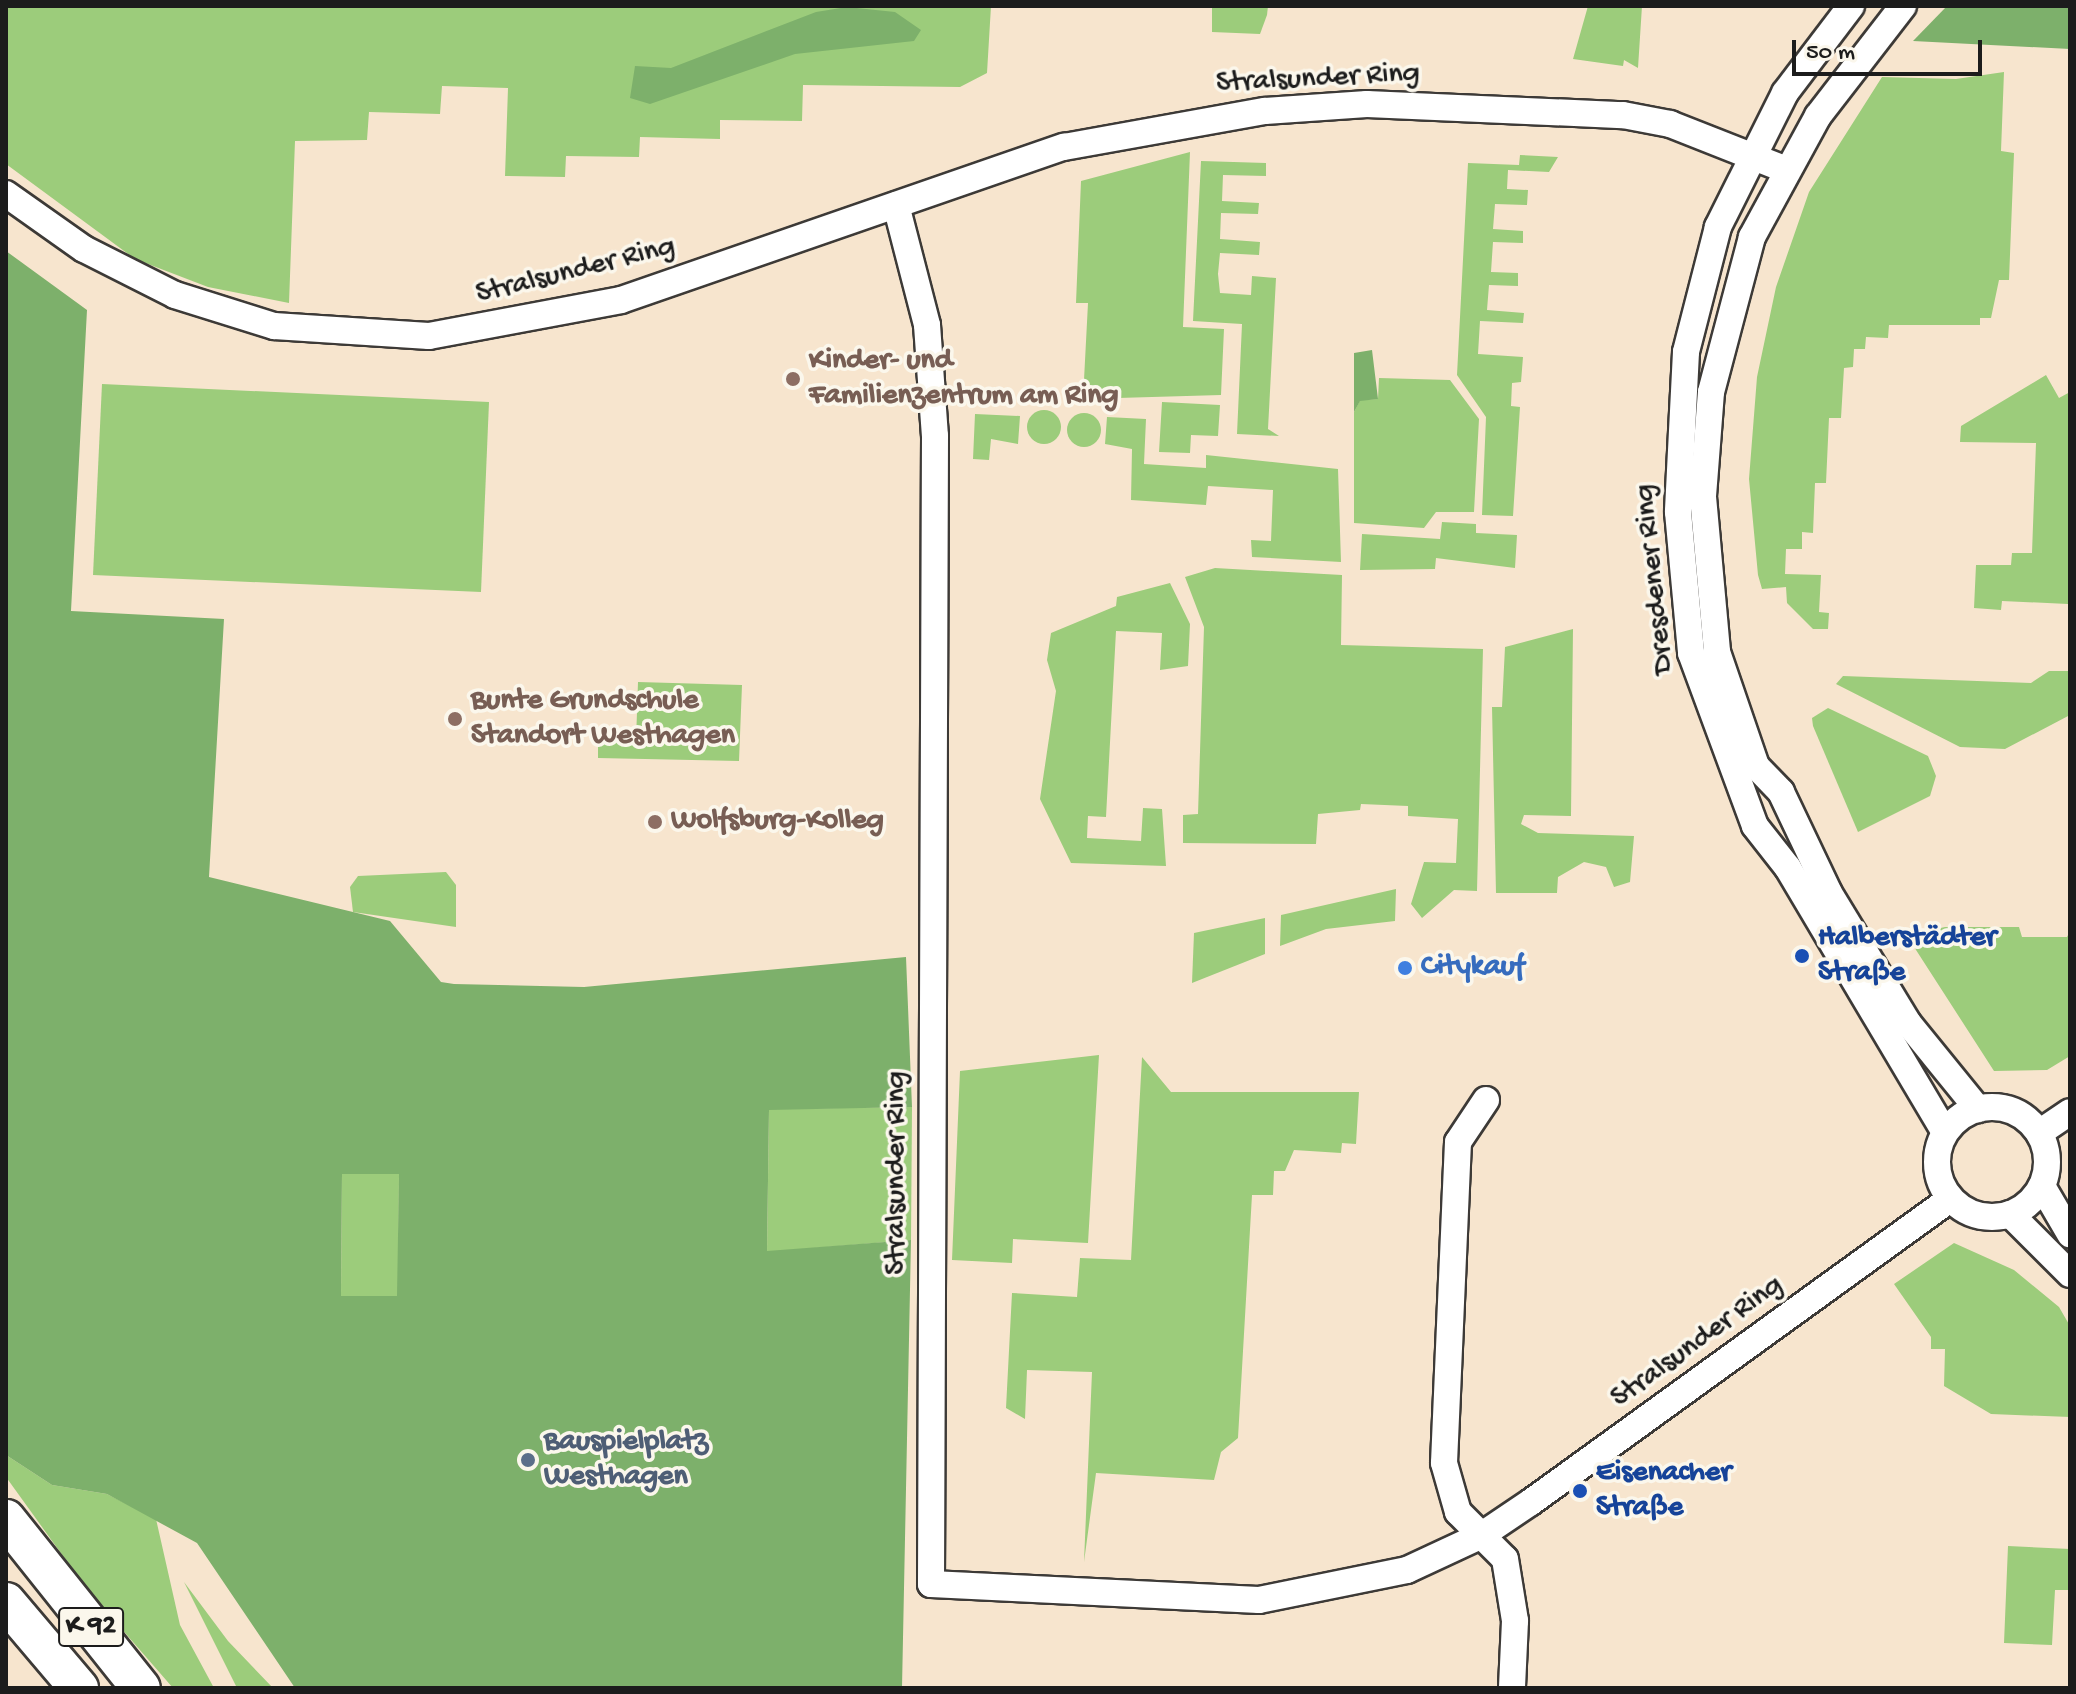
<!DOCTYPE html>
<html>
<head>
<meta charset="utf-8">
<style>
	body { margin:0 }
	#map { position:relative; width:2076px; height:1694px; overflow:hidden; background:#f7e5ce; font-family:"Gochi Hand",sans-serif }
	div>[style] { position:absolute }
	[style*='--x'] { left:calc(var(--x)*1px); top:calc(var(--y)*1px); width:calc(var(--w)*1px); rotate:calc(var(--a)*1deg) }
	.green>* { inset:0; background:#9ccc7b }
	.round { border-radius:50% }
	.forest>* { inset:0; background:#7db06b }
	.roads { filter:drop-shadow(2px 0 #3d3a37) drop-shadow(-2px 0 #3d3a37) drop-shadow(0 2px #3d3a37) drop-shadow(0 -2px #3d3a37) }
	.minor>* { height:26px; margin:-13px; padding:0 13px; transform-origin:13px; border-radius:13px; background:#fff }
	.minor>.ring { margin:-13px; padding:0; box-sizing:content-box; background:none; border:26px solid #fff; border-radius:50% }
	.highway>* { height:38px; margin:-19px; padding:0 19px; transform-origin:19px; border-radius:19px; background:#fff }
	.dots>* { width:22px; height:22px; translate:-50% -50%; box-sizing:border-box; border:4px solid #fbf7ec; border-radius:50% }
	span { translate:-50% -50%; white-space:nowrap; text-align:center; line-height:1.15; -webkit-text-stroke:7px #fbf7ec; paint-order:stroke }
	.shield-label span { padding:2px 6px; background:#fbf7ec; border:2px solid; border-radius:6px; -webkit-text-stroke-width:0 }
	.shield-label { font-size:28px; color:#1c1c1c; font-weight:700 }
	.street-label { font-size:30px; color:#1c1c1c }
	.education-label { font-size:30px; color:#785e54; font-weight:700 }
	.left { translate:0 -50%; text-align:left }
	.transit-label { font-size:30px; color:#164399; font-weight:700 }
	.shop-label { font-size:30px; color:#366cbe; font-weight:700 }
	.service-label { font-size:30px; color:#4e5e75; font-weight:700 }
	.frame { position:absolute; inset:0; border:8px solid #1c1c1c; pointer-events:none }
	.scale { position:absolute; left:1792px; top:40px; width:190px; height:36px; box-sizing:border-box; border:4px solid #1c1c1c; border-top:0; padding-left:10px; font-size:24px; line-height:28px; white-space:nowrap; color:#1c1c1c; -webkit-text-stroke:6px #fbf7ec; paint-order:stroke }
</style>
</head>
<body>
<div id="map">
	<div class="green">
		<div style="clip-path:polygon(6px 6px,991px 6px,987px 73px,960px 87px,803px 85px,802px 121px,720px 120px,720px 139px,640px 137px,639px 157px,566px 156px,565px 177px,505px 176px,508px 88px,442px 86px,440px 114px,369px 112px,367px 140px,295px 141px,289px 303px,208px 287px,135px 259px,6px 164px)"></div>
		<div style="clip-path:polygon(1212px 6px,1268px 6px,1267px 15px,1260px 34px,1212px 32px)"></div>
		<div style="clip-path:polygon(1588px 6px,1642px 6px,1638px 68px,1624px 60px,1623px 66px,1573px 59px)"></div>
		<div style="clip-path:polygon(2004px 72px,2001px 151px,2014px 153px,2009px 280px,1999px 280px,1991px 318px,1980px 318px,1980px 325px,1889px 325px,1888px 338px,1866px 337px,1865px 349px,1854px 349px,1853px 367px,1844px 368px,1841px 418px,1829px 418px,1826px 483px,1815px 483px,1813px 533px,1802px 532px,1802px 549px,1786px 549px,1785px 574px,1821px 575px,1819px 612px,1829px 613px,1828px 629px,1813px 629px,1787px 603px,1786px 587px,1762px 589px,1758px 575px,1749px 479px,1757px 377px,1776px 287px,1809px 192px,1882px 77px,1956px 79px)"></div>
		<div style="clip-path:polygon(1190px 152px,1183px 327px,1224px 329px,1221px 395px,1083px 399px,1088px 303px,1076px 303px,1081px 181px)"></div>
		<div style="clip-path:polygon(1520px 155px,1558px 157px,1549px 172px,1508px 170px,1507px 189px,1528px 190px,1527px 205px,1495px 204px,1493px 229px,1523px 231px,1523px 243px,1493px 242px,1491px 272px,1518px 273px,1518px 286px,1489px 285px,1487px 310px,1524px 313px,1523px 323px,1480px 321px,1478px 354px,1523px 357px,1521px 382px,1512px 383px,1511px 406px,1520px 407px,1513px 516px,1482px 515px,1486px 417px,1457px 375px,1468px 163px,1519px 165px)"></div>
		<div style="clip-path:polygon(1201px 161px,1266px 163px,1266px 176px,1223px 175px,1222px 201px,1259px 203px,1258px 214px,1221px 213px,1220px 239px,1260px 242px,1259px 255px,1220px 253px,1218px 274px,1220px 293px,1251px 295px,1252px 276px,1276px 278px,1268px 429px,1279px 436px,1237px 434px,1242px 324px,1193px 321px)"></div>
		<div style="clip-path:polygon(2046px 375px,2059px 398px,2070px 392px,2068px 604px,2002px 601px,2001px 610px,1974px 608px,1976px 565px,2011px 565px,2012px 553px,2032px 553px,2036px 443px,1960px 442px,1961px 426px)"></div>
		<div style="clip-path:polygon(1379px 378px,1450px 380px,1479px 419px,1474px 512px,1436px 512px,1424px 528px,1354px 523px,1354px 412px,1360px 400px,1378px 399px)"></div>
		<div style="clip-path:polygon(102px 384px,489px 402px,481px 592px,93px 575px)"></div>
		<div style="clip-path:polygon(1162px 402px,1220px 405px,1218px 436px,1191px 435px,1190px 453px,1159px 452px)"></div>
		<div class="round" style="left:1027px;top:410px;width:34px;height:34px"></div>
		<div class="round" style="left:1067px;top:413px;width:34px;height:34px"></div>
		<div style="clip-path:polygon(975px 414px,1020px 416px,1018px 444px,991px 439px,989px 460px,973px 459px)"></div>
		<div style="clip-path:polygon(1107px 417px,1146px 419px,1144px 464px,1206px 468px,1206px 455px,1338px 469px,1341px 562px,1252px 557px,1251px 540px,1271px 541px,1273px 490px,1208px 486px,1206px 505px,1131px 500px,1132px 449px,1105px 444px)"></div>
		<div style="clip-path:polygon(1442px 522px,1476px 524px,1476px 533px,1517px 535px,1515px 568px,1436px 558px,1435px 569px,1360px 570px,1362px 534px,1440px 539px)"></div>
		<div style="clip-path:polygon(1215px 568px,1342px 575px,1341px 645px,1483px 649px,1477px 891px,1454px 890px,1422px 918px,1411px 904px,1424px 862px,1456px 863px,1458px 819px,1408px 816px,1408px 806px,1361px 804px,1360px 810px,1318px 814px,1316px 844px,1183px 843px,1183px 815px,1198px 814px,1204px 627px,1185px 577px)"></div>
		<div style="clip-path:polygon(1170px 583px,1190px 624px,1188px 666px,1160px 670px,1162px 633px,1116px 631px,1106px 817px,1088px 816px,1087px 838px,1141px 841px,1143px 808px,1162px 809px,1166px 866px,1071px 863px,1040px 799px,1056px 691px,1047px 660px,1051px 633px,1116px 606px,1117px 597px)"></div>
		<div style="clip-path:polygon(1573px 629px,1571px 816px,1524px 815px,1521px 824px,1538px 833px,1634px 836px,1630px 882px,1614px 887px,1606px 867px,1584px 862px,1558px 877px,1557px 893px,1496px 893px,1492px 707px,1502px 707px,1505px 647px)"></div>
		<div style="clip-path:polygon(2049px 671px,2070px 671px,2070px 715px,2005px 749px,1960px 747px,1836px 684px,1843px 676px,2031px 683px)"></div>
		<div style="clip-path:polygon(638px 682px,742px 685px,739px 761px,598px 758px,598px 740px,636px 741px)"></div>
		<div style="clip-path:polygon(1828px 708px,1928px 756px,1936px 776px,1930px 796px,1858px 832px,1813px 726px,1812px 718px)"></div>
		<div style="clip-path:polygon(446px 872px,456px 885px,456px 927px,353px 912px,350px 887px,358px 876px)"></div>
		<div style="clip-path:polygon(1396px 889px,1395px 921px,1326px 929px,1280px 946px,1281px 915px)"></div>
		<div style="clip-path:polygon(1265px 918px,1265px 954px,1192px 983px,1194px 933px)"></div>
		<div style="clip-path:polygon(1945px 927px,2019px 927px,2022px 937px,2067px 937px,2070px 931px,2070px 1056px,2047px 1070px,1994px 1071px,1907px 936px)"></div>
		<div style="clip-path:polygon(1099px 1055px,1088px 1243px,1013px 1239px,1012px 1263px,952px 1260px,960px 1071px)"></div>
		<div style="clip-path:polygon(1142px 1057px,1171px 1092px,1359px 1092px,1356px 1144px,1342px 1143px,1341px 1153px,1294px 1150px,1285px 1171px,1274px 1171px,1273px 1195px,1252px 1195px,1238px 1438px,1221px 1452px,1214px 1480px,1096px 1473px,1084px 1562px,1092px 1372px,1027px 1370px,1025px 1419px,1006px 1408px,1012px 1293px,1077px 1297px,1080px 1258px,1131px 1260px)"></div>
		<div style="clip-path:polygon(912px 1107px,911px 1240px,767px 1252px,769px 1109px)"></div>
		<div style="clip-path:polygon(342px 1173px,399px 1174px,398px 1297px,341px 1296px)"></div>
		<div style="clip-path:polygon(1954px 1243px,2014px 1270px,2059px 1307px,2070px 1326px,2070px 1417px,1991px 1414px,1944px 1386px,1945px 1349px,1931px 1349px,1931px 1337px,1894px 1284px)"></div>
		<div style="clip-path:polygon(6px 1455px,52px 1485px,107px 1494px,156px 1519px,180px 1625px,214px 1688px,173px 1688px,86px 1588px,6px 1477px)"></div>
		<div style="clip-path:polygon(2008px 1546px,2070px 1549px,2070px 1590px,2055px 1590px,2052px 1645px,2004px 1643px)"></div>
		<div style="clip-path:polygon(184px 1582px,228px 1641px,273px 1688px,237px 1688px)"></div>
	</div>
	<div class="forest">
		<div style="clip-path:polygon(1947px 6px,2070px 6px,2070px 49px,1913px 41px)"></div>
		<div style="clip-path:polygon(847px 7px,895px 12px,921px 30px,914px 41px,795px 54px,650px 104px,630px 98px,635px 66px,671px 68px,816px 12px)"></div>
		<div style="clip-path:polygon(evenodd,6px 251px,87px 310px,71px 611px,224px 619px,209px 877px,390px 921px,441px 982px,454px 984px,584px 987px,906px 957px,912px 1107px,769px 1110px,767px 1251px,911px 1240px,902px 1688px,295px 1688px,197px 1543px,107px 1494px,52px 1485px,6px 1455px,6px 251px,342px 1174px,399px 1174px,397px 1296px,341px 1296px,342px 1174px)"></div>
		<div style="clip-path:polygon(1372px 350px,1378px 399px,1360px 401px,1354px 412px,1354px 353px)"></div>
	</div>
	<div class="roads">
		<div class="minor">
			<div style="--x:1851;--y:6;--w:109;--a:127.2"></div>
			<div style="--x:1785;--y:93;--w:150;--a:116.6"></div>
			<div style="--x:1718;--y:227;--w:129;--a:104.4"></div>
			<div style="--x:1686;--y:352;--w:160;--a:92.9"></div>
			<div style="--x:1678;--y:512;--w:142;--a:84.7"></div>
			<div style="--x:1691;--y:653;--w:184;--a:69.7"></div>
			<div style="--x:1755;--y:826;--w:53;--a:51.8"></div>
			<div style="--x:1788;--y:868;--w:307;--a:59.3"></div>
			<div style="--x:1903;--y:6;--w:139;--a:127.7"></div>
			<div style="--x:1818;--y:116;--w:138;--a:118.6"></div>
			<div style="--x:1752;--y:237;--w:160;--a:104.8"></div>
			<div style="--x:1711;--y:392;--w:105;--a:94.4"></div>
			<div style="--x:1703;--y:497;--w:156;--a:84.8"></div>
			<div style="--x:1717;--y:652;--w:120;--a:71.1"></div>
			<div style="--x:1756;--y:766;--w:36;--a:46"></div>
			<div style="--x:1781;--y:792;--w:112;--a:64.6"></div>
			<div style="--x:1829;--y:893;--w:152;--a:58.7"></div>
			<div style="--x:1908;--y:1023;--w:111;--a:50.9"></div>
			<div style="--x:6;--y:194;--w:95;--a:35.2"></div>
			<div style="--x:84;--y:249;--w:102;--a:26.8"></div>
			<div style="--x:175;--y:295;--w:104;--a:17.4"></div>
			<div style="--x:274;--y:326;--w:155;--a:3.7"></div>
			<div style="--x:429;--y:336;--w:195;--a:-10.6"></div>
			<div style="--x:621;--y:300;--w:469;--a:-19.1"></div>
			<div style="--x:1064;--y:147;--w:204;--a:-10.2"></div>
			<div style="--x:1265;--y:111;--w:102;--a:-3.9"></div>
			<div style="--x:1367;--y:104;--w:256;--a:2.5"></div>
			<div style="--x:1623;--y:115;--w:48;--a:10.8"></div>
			<div style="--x:1670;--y:124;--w:123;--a:21.5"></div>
			<div style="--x:896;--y:205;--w:124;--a:75.5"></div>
			<div style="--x:927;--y:325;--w:111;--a:85.9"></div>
			<div style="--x:935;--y:436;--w:1148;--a:90.2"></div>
			<div style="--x:931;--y:1584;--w:328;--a:2.8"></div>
			<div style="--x:1259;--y:1600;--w:151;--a:-11.5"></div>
			<div style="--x:1407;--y:1570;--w:83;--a:-25"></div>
			<div style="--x:1482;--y:1535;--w:59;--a:-34"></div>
			<div style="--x:1531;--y:1502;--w:517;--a:-35.87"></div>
			<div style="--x:1486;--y:1100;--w:50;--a:123.7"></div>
			<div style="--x:1458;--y:1142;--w:321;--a:92.5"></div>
			<div style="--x:1444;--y:1463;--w:51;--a:74.1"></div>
			<div style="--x:1458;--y:1512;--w:66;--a:45"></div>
			<div style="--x:1505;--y:1559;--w:63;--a:80.8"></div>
			<div style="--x:1515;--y:1621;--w:67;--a:92.6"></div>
			<div class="ring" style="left:1937px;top:1107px;width:84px;height:84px"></div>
			<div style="--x:2039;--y:1133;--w:37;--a:-34"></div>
			<div style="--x:2042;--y:1186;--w:56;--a:59.7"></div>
			<div style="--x:2010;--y:1214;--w:85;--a:45"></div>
		</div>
		<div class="highway">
			<div style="--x:6;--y:1519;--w:216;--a:51.4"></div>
			<div style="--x:6;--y:1602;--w:113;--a:49.7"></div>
		</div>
	</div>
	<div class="dots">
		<div style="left:793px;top:379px;background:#8d6e63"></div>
		<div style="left:455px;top:719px;background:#8d6e63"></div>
		<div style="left:655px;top:822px;background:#8d6e63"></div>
		<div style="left:1802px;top:956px;background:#1a4fb4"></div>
		<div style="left:1405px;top:968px;background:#3f7fe0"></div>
		<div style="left:528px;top:1460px;background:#5c6f8a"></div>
		<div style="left:1580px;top:1491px;background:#1a4fb4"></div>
	</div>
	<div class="shield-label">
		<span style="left:91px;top:1627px">K 92</span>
	</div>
	<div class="street-label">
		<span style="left:1318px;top:80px;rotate:-3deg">Stralsunder Ring</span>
		<span style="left:576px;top:272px;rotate:-14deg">Stralsunder Ring</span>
		<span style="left:1656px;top:579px;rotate:-96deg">Dresdener Ring</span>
		<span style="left:898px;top:1173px;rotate:-90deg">Stralsunder Ring</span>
		<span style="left:1698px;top:1343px;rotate:-36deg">Stralsunder Ring</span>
	</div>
	<div class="education-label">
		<span class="left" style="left:809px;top:379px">Kinder- und<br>Familienzentrum am Ring</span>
		<span class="left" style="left:471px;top:719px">Bunte Grundschule<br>Standort Westhagen</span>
		<span class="left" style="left:671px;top:822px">Wolfsburg-Kolleg</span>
	</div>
	<div class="transit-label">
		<span class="left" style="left:1818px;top:956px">Halberstädter<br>Straße</span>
		<span class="left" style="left:1596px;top:1491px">Eisenacher<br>Straße</span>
	</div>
	<div class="shop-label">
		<span class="left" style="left:1421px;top:968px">Citykauf</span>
	</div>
	<div class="service-label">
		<span class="left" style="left:544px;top:1460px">Bauspielplatz<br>Westhagen</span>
	</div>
	<div class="frame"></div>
	<div class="scale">50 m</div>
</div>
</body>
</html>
